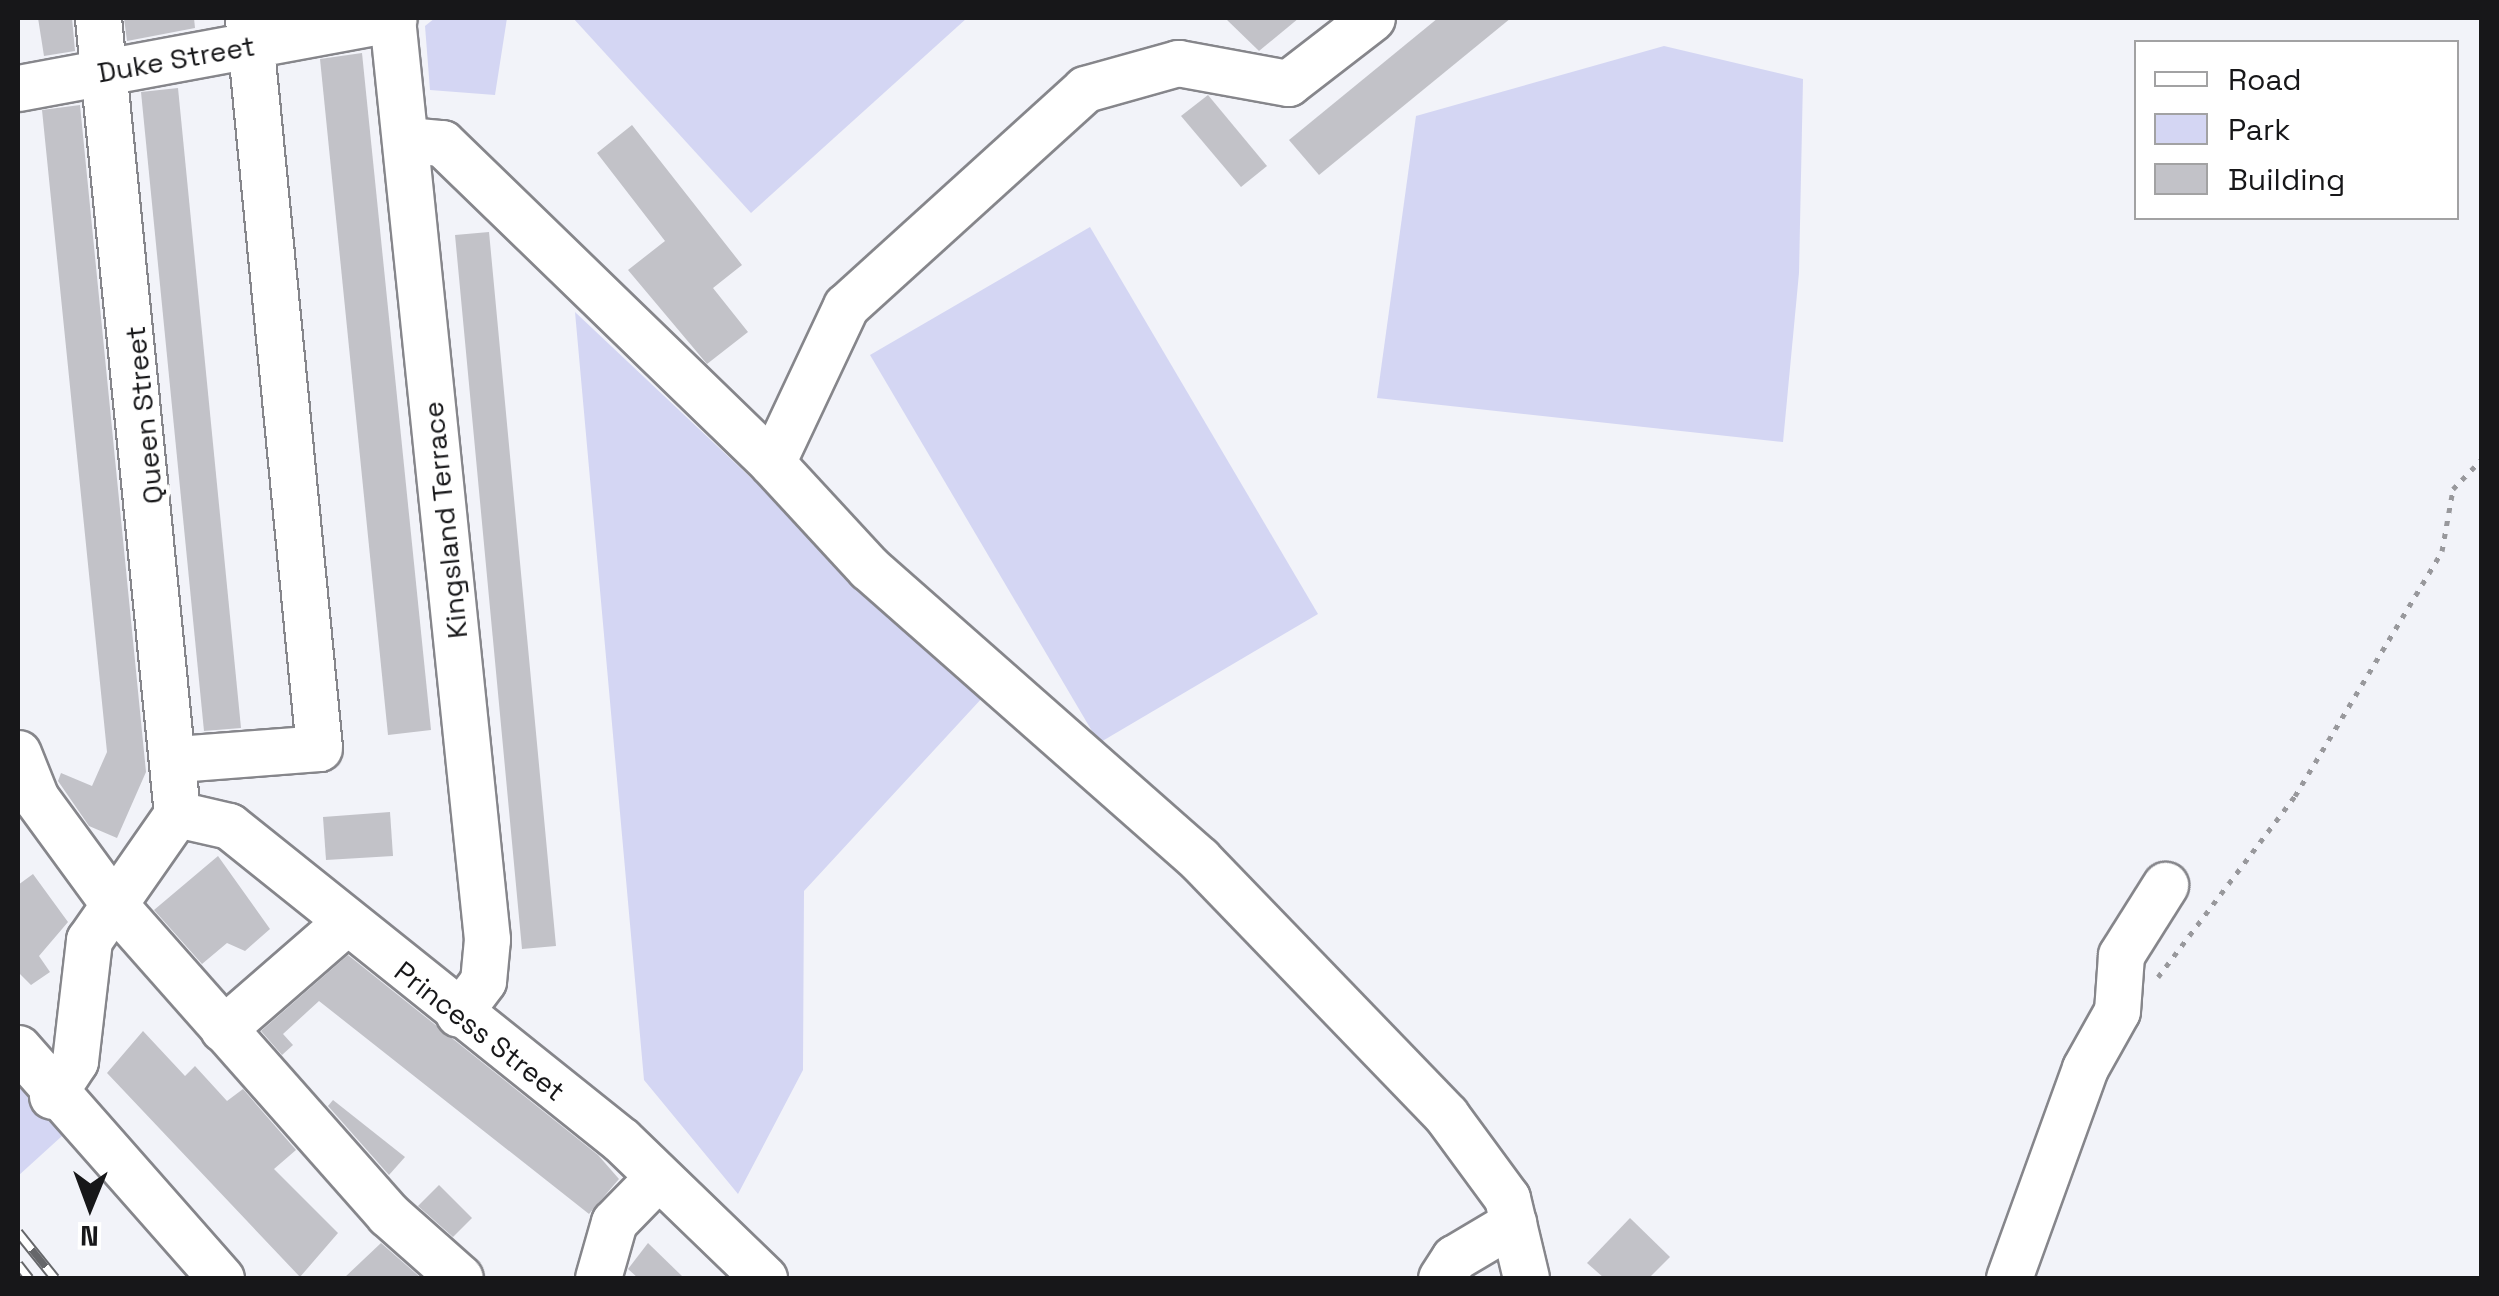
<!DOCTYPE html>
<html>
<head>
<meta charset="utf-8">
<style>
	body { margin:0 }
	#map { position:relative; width:2499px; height:1296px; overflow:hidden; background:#f2f3f9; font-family:"Space Grotesk",sans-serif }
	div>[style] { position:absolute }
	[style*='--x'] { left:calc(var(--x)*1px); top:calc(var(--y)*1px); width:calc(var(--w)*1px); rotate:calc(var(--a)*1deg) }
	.green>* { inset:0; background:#d4d6f3 }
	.building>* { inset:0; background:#c2c2c8 }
	.path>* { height:5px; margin-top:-2.5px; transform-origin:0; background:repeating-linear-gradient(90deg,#98989c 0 5px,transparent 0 13px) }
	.roads { filter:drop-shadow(2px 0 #86868b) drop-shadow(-2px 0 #86868b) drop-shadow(0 2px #86868b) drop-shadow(0 -2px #86868b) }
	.minor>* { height:45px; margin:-22.5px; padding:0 22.5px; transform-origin:22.5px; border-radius:22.5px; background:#fff }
	.rail>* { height:11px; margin-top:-5.5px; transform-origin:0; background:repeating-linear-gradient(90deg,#fff 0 22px,#66676a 0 44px); box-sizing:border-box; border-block:2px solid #66676a }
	span { translate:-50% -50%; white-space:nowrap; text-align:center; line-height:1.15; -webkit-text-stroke:9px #fff; paint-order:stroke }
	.street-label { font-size:28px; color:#171719 }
	.frame { position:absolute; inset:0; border:20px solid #171719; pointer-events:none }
	.legend { position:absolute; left:2134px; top:40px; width:325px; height:180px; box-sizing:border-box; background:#fff; border:2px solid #a2a2a3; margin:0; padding:12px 18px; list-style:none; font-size:30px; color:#171719 }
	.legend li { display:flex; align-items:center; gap:20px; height:50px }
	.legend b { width:50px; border:2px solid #a2a2a3 }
	.north { position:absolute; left:40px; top:1156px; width:100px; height:100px; -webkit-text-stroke:8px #fff; paint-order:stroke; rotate:181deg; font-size:28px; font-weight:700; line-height:40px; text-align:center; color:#171719 }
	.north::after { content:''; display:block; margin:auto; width:35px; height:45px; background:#171719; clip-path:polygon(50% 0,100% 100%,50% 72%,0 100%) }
</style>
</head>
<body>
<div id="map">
	<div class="green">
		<div style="clip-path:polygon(435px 18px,507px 18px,495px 95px,430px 90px,425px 26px)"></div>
		<div style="clip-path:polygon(573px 18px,967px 18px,751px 213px)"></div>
		<div style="clip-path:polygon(1664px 46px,1803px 79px,1799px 273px,1783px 442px,1377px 398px,1416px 116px)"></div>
		<div style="clip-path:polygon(1090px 227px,1318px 614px,1099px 743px,870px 355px)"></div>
		<div style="clip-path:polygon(575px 312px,983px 697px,804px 891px,803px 1070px,738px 1194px,644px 1080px)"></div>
		<div style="clip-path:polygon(18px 1075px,62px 1136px,18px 1176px)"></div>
	</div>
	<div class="building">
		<div style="clip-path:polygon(38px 18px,72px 18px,75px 51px,44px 56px)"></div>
		<div style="clip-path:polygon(124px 18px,194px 18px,195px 28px,127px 41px)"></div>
		<div style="clip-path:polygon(1225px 18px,1299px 18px,1259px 51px)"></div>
		<div style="clip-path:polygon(1438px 18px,1511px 18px,1319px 175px,1289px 140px)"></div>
		<div style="clip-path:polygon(362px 53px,431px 730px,388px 735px,320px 59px)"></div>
		<div style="clip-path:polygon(178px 88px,241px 728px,204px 731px,141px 92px)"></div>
		<div style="clip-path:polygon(1208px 95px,1267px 166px,1241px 187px,1181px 116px)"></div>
		<div style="clip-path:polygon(80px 105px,146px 772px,117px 838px,89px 826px,58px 781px,61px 773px,92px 786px,107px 752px,42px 110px)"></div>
		<div style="clip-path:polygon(632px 125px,742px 265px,713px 288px,748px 332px,707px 364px,628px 270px,665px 241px,597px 153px)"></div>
		<div style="clip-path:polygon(489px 232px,556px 946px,522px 949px,455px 235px)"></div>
		<div style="clip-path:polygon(390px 812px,393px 856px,326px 860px,323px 817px)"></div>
		<div style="clip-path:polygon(218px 856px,270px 929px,245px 951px,227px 943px,202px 964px,154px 910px)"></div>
		<div style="clip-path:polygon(33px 874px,68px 922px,39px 956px,50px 972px,31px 985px,18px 972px,18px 885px)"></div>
		<div style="clip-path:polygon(348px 955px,598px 1155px,619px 1179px,589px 1214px,319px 1001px,283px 1034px,293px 1045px,282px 1055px,261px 1031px)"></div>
		<div style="clip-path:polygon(143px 1031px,185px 1076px,195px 1066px,227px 1101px,243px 1089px,296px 1150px,274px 1169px,338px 1233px,300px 1277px,107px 1073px)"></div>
		<div style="clip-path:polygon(333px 1100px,405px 1157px,389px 1175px,328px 1106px)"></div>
		<div style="clip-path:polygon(439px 1185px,472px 1218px,453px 1237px,418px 1206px)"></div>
		<div style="clip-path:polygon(1630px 1218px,1670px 1257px,1649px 1278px,1604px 1278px,1587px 1263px)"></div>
		<div style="clip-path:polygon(381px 1243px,421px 1278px,344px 1278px)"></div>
		<div style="clip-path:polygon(648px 1243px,684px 1278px,638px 1278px,628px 1269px)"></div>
	</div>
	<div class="path">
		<div style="--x:2158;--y:977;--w:227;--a:-52.9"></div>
		<div style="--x:2295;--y:796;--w:286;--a:-59"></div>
		<div style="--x:2442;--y:551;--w:63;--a:-79.9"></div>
		<div style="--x:2453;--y:489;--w:42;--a:-46"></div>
	</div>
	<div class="roads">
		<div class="minor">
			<div style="--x:392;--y:18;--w:926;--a:84.11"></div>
			<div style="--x:487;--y:939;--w:42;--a:95.4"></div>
			<div style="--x:483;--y:981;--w:41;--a:127.1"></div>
			<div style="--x:18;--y:88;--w:382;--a:-10.5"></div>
			<div style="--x:407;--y:140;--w:35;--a:5"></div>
			<div style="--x:442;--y:143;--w:460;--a:44.1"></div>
			<div style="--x:772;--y:463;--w:174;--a:-64.8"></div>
			<div style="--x:846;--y:306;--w:323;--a:-42.2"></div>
			<div style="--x:1085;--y:89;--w:97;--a:-15.6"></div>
			<div style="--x:1178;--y:63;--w:112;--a:10.3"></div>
			<div style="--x:1288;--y:83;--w:106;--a:-37.7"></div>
			<div style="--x:772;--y:463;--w:143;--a:47.3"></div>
			<div style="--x:869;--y:568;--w:440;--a:41.4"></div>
			<div style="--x:1199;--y:859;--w:356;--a:46"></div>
			<div style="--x:1446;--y:1115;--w:103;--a:53.7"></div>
			<div style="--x:1507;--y:1198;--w:82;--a:76.6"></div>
			<div style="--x:18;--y:753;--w:48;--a:68.2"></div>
			<div style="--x:36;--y:798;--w:129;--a:53.8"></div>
			<div style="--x:112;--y:902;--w:417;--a:48.5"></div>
			<div style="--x:388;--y:1214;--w:96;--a:41.6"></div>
			<div style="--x:177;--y:759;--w:142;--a:-4.4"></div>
			<div style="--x:319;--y:748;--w:733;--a:-95.56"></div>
			<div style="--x:177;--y:814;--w:53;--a:13"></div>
			<div style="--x:229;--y:826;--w:502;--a:38.7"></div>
			<div style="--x:621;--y:1140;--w:199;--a:44"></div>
			<div style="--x:223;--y:1029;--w:160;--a:-41"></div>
			<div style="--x:18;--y:1048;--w:307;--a:48.6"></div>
			<div style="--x:52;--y:1096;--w:42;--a:-56.7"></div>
			<div style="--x:75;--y:1061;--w:122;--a:-83.4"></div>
			<div style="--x:89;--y:940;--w:154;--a:-55.1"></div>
			<div style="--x:177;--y:814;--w:800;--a:-95.67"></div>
			<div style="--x:598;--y:1278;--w:58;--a:-74.1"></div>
			<div style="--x:614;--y:1222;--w:62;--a:-45.7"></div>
			<div style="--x:1441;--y:1278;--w:24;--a:-57"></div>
			<div style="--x:1454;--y:1258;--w:69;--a:-30.7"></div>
			<div style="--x:2009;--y:1278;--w:223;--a:-70.1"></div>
			<div style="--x:2085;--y:1068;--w:65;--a:-60.7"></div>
			<div style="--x:2117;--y:1011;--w:56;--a:-85.9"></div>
			<div style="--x:2121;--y:955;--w:83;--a:-57.8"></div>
		</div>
	</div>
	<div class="rail">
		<div style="--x:18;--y:1232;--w:59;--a:51.2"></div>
		<div style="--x:18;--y:1264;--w:18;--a:52"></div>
	</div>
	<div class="street-label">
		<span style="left:176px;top:59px;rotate:-10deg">Duke Street</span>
		<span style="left:144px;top:415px;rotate:-96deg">Queen Street</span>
		<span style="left:445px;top:520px;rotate:-96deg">Kingsland Terrace</span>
		<span style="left:480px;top:1031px;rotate:38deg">Princess Street</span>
	</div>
	<div class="frame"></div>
	<ul class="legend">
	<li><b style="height:12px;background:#fff"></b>Road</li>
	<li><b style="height:28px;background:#d4d6f3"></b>Park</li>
	<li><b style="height:28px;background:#c2c2c8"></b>Building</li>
	</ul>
	<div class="north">N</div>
</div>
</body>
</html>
